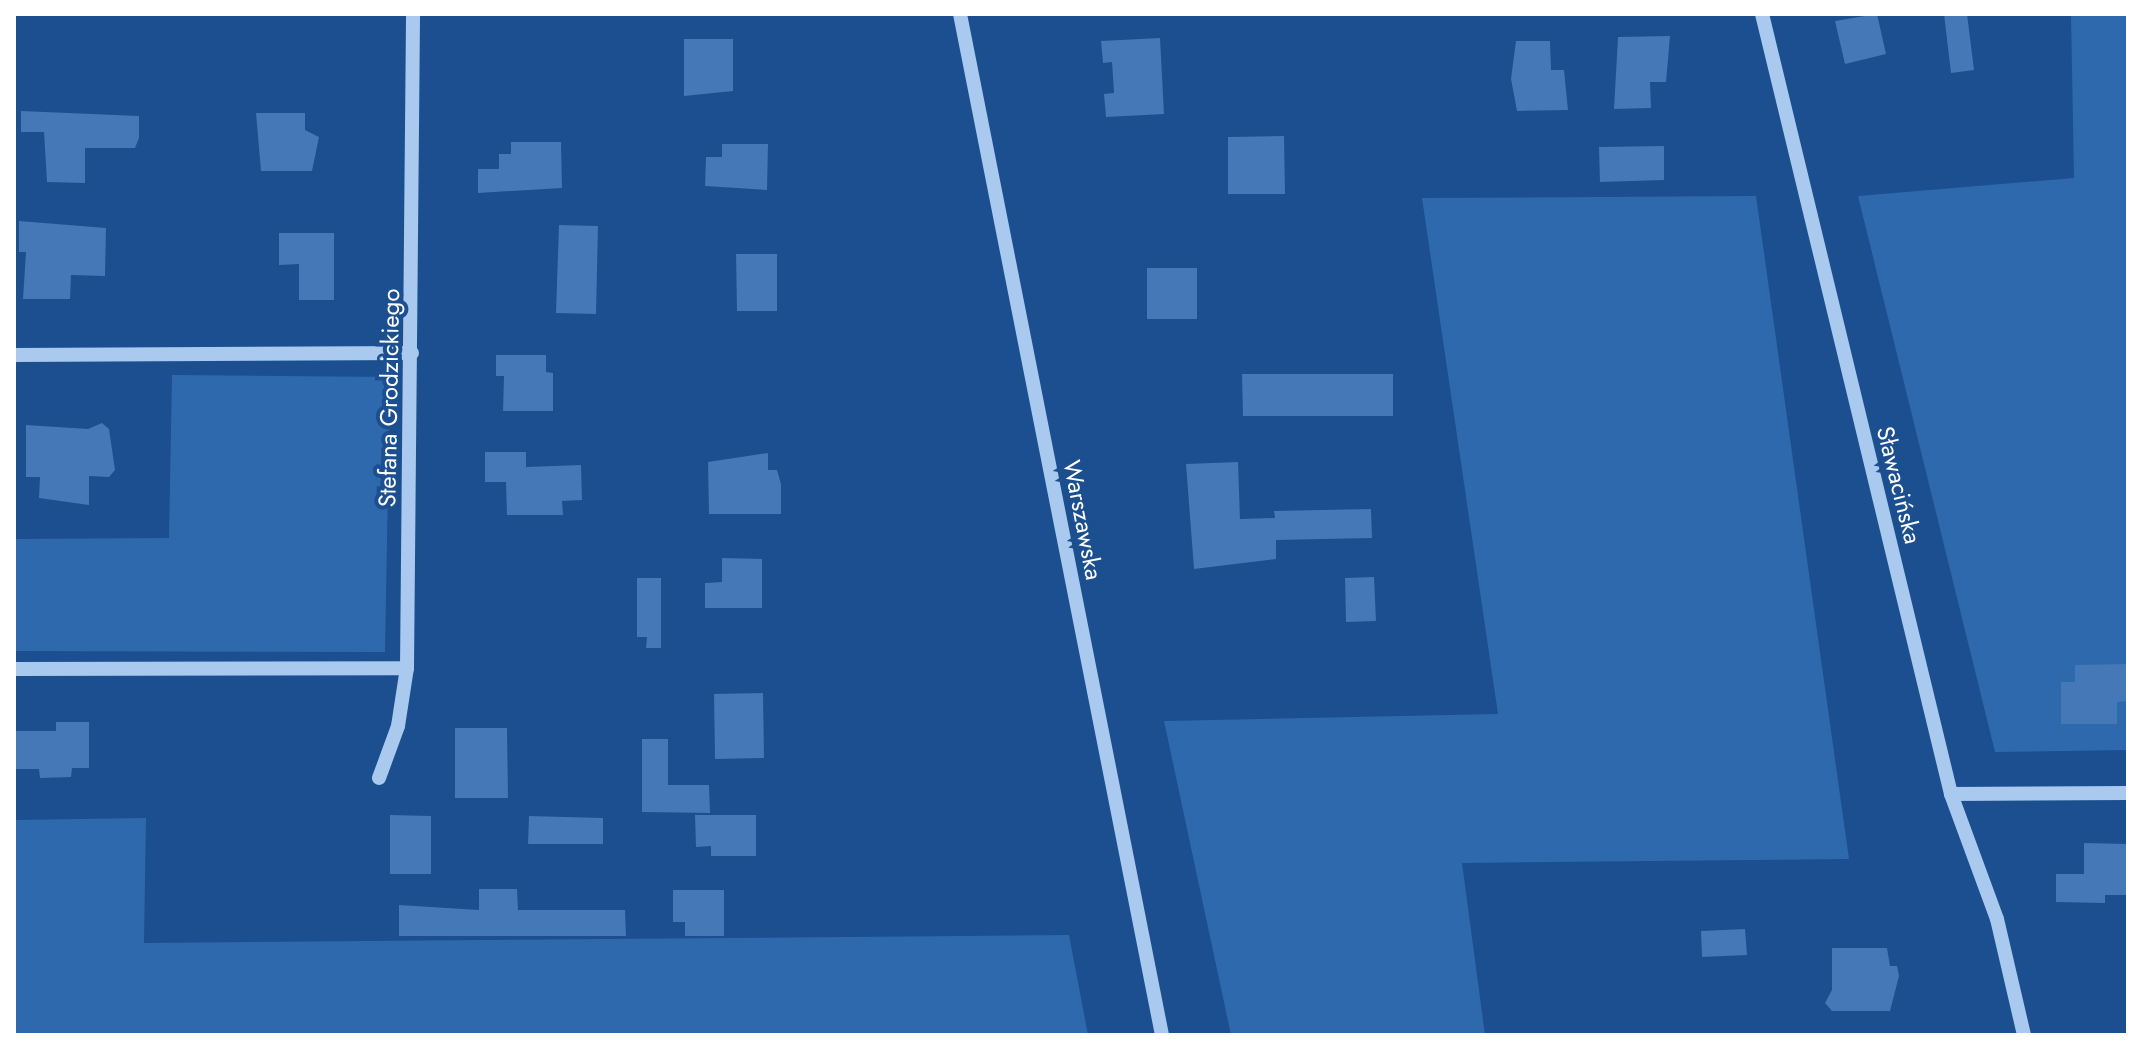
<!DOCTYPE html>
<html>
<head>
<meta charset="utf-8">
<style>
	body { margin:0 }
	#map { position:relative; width:2142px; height:1049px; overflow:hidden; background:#1b4f8f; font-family:Jost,sans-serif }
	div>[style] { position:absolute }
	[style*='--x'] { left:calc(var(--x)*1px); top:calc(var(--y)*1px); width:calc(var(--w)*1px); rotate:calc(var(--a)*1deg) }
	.green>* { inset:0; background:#2e69ad }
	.building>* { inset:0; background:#4478b7 }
	.minor>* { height:14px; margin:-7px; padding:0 7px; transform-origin:7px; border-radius:7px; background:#a9c9ee }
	span { translate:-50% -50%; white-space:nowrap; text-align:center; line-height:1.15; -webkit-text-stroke:8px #1b4f8f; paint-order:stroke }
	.street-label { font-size:24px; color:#fff }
	.frame { position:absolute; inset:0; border:16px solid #fff; pointer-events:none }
</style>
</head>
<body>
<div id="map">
	<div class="green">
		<div style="clip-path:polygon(2071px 14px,2128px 14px,2128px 750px,1995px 752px,1858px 196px,2074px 178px)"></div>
		<div style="clip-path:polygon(1756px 196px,1849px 859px,1462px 863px,1485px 1035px,1231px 1035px,1164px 721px,1498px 714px,1422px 198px)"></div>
		<div style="clip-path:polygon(172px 375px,390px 377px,385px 652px,14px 651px,14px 539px,169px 538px)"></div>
		<div style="clip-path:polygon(146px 818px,144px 943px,1069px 935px,1088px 1035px,14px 1035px,14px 820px)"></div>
	</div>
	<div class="building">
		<div style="clip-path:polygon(1877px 14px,1886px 54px,1845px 64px,1835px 21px)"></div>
		<div style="clip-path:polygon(1944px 14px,1967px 14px,1974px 70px,1951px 73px)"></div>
		<div style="clip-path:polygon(1670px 36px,1666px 82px,1650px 82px,1651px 108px,1614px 109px,1618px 37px)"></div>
		<div style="clip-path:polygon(1160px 38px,1164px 114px,1106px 117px,1104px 94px,1114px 93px,1112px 62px,1103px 63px,1101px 41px)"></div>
		<div style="clip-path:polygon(684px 39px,733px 39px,733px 91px,684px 96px)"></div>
		<div style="clip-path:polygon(1516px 41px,1550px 41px,1551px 70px,1564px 70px,1568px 110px,1517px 111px,1511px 79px)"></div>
		<div style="clip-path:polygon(21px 111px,139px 116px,139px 138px,135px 148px,85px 148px,85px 183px,47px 182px,44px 132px,21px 132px)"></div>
		<div style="clip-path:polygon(256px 113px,305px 113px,305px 130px,319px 137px,312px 171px,261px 171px)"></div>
		<div style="clip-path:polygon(1284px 136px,1285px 194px,1228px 194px,1228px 137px)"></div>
		<div style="clip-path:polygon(511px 142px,561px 142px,562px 188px,478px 193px,478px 169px,499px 169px,499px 154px,511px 154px)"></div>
		<div style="clip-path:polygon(722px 144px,768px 144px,767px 190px,705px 186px,706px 157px,722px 157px)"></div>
		<div style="clip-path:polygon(1664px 146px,1664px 180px,1600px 182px,1599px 147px)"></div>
		<div style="clip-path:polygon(19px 221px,106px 228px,105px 276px,71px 275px,70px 299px,23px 299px,26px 252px,19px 252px)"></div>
		<div style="clip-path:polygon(559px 225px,598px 226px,596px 314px,556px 313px)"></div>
		<div style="clip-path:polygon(279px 233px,334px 233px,334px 300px,299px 300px,299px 264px,279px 265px)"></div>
		<div style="clip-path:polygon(736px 254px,777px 254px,777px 311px,737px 311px)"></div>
		<div style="clip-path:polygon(1147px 268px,1197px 268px,1197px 319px,1147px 319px)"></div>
		<div style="clip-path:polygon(496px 355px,546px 355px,546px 372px,553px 373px,553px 411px,503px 411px,504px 376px,496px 376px)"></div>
		<div style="clip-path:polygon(1242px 374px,1393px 374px,1393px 416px,1243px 416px)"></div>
		<div style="clip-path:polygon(102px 423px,109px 429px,115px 470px,109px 477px,89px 476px,89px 505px,39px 498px,40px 477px,26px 477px,26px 425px,88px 429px)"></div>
		<div style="clip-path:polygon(485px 452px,526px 452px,526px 467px,581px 465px,582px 500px,562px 501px,563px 515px,507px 515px,506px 482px,485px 482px)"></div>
		<div style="clip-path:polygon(768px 453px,768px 470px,777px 470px,781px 484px,781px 514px,709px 514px,708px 462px)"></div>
		<div style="clip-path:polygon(1238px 462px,1240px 519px,1275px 518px,1274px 511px,1371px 509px,1372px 538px,1276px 540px,1276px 559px,1194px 569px,1186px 464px)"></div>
		<div style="clip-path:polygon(722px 558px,762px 559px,762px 608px,705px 608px,705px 583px,722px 582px)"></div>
		<div style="clip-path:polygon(1374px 577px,1376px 621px,1346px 622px,1345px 578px)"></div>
		<div style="clip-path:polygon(637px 578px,661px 578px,661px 648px,646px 648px,647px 637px,637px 637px)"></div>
		<div style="clip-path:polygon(2128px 664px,2128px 701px,2117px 702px,2117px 724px,2061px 724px,2061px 682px,2075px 682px,2075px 665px)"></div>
		<div style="clip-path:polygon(763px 693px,764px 758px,715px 759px,714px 694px)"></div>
		<div style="clip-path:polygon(56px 722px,89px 722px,89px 768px,72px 768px,71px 777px,40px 778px,39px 769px,14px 769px,14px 731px,56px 731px)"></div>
		<div style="clip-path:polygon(455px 728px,507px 728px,508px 798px,455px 798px)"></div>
		<div style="clip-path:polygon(642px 739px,668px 739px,668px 785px,709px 785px,710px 813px,642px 812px)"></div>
		<div style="clip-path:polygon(390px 815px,431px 816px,431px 874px,390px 874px)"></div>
		<div style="clip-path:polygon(695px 815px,756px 815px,756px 856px,711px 856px,711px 846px,696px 847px)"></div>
		<div style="clip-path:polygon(529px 816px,603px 818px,603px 844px,528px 844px)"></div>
		<div style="clip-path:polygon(2084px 843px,2128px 844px,2128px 895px,2105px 895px,2105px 903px,2056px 902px,2056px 874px,2084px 874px)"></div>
		<div style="clip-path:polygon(479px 889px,517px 889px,518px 910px,625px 910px,626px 936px,399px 936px,399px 905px,479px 910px)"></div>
		<div style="clip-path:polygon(673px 890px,724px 890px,724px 936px,685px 936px,685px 922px,673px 922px)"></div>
		<div style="clip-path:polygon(1745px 929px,1747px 955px,1702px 957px,1701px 931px)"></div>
		<div style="clip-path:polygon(1832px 948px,1887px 948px,1890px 966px,1897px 966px,1899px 976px,1890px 1011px,1832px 1011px,1825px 1003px,1832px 990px)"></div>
	</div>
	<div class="minor">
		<div style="--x:960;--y:14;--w:1041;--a:78.81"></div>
		<div style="--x:1762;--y:14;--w:803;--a:76.38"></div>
		<div style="--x:1951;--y:794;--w:133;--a:69.8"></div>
		<div style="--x:1997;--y:919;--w:119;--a:76.9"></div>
		<div style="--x:14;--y:355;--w:398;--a:-0.3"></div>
		<div style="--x:14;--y:669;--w:393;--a:-0.1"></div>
		<div style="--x:379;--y:778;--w:55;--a:-69.9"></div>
		<div style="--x:398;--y:726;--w:59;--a:-81.2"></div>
		<div style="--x:407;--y:668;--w:654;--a:-89.47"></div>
		<div style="--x:1951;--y:794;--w:177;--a:-0.3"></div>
	</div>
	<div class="street-label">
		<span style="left:389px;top:398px;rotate:-89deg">Stefana Grodzickiego</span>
		<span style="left:1899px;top:485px;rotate:76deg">Sławacińska</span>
		<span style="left:1083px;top:520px;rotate:79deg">Warszawska</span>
	</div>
	<div class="frame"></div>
</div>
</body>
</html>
